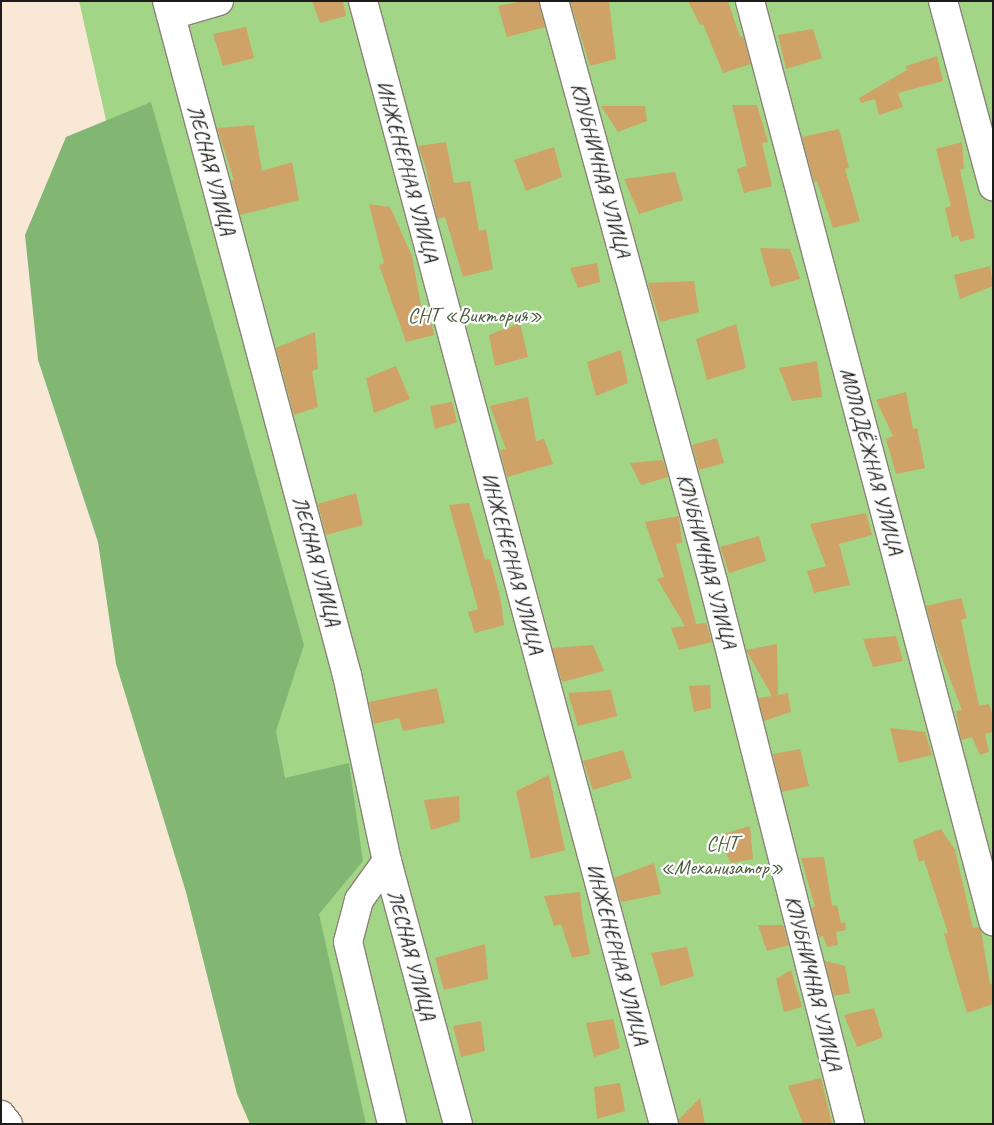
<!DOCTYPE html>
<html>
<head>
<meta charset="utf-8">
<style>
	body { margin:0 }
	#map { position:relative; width:994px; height:1125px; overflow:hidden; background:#f8e8d5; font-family:Caveat,sans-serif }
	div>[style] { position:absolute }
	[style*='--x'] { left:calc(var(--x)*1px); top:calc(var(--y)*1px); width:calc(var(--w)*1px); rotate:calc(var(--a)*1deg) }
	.green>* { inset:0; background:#a2d686 }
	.forest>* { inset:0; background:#81b773 }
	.building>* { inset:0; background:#cfa267 }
	.roads { filter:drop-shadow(1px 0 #8a8278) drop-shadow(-1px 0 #8a8278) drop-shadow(0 1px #8a8278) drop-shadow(0 -1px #8a8278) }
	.minor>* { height:28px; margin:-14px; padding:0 14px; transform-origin:14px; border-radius:14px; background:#fff }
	span { translate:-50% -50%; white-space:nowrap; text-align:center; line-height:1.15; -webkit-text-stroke:4.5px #fff; paint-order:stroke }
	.street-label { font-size:21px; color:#1c1c1c }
	.park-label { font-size:21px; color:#4b5d41 }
	.frame { position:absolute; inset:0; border:2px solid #1c1c1c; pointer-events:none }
</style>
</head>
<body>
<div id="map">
	<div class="green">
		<div style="clip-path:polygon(79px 1px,993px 1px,993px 1124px,334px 1124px)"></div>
	</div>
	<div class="forest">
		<div style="clip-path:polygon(151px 102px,304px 645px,276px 731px,285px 778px,349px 763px,363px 861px,319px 914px,366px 1124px,250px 1124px,237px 1094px,186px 892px,116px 664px,98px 542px,38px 360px,25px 235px,66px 137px)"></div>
	</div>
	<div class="building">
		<div style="clip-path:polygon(312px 1px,343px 1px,346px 16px,320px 23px)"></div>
		<div style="clip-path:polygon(522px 1px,539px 1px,545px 27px,507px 37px,498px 6px)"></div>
		<div style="clip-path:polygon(570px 1px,609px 1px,616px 59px,590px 66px)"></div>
		<div style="clip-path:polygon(688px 1px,728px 1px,740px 37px,743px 36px,751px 64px,723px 73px,703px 24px,700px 25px)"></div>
		<div style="clip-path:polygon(246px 27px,254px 58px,223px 66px,213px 34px)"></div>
		<div style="clip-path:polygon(813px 29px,822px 58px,786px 69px,778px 35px)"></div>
		<div style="clip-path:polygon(937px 56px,943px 81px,898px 93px,903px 107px,879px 115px,875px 99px,861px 103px,859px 98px,907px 70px,906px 66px)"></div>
		<div style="clip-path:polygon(732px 105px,757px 105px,768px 142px,762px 143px,772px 186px,744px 193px,737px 169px,747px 166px)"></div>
		<div style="clip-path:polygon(601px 106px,645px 106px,647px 121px,618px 132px)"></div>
		<div style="clip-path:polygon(254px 125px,262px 171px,292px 162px,299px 200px,240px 215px,231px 180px,234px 180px,217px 128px)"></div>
		<div style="clip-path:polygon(839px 129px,849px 167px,845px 169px,860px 221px,833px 228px,817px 181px,814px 182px,802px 137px)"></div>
		<div style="clip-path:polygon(446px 142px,454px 183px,470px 181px,479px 231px,486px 229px,493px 269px,463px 277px,445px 217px,437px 219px,426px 168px,418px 146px)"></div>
		<div style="clip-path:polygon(962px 142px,964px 169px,960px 170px,975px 238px,960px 242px,958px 235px,952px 238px,945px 208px,951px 206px,936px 149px)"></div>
		<div style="clip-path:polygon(554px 147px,562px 177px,526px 191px,514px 160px)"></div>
		<div style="clip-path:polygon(675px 172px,683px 200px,639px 214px,624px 179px)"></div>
		<div style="clip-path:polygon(369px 204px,390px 207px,412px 256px,422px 311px,429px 310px,434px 335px,406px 342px,379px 265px,384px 263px)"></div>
		<div style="clip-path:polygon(760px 248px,790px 249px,800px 279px,771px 287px)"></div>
		<div style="clip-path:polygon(597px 263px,600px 282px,578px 288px,570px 268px)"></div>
		<div style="clip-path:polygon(990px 266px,993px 286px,960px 299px,954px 275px)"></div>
		<div style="clip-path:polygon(694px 281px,699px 312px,660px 322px,648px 283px)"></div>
		<div style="clip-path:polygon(520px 323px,528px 357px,495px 366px,489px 335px)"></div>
		<div style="clip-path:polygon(736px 324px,746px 368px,707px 380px,696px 339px)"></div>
		<div style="clip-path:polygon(315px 332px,318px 369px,312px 371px,318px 407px,294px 415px,276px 348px)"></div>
		<div style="clip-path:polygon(621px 350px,628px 383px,596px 396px,587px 362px)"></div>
		<div style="clip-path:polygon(817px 361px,822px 397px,792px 401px,779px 368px)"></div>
		<div style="clip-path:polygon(396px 366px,410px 399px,374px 413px,366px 378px)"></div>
		<div style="clip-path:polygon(906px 392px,913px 429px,917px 428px,925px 468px,896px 474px,886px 439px,893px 436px,876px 400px)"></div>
		<div style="clip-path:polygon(528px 397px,536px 441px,544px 439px,553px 464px,507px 477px,500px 450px,506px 449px,490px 406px)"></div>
		<div style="clip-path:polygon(452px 402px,457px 422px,435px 429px,430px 406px)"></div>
		<div style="clip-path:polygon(717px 438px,724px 463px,699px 470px,692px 445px)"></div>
		<div style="clip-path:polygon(663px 460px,668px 477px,641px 485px,630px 463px)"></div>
		<div style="clip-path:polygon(356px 493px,363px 525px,326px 535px,318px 504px)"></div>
		<div style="clip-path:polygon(469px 503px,485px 560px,490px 559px,501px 601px,504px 625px,475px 633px,468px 612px,478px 609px,449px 505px)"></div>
		<div style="clip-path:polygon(866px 513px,872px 535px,839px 544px,850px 585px,814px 593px,807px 571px,826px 566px,810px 524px)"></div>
		<div style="clip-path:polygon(679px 516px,682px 543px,676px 544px,696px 624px,706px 623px,712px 642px,679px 650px,671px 628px,685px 626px,657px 579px,664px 577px,645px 522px)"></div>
		<div style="clip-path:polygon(759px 536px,766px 561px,729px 573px,720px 547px)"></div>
		<div style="clip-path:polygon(961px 598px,967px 618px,961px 620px,979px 706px,989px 704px,993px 716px,993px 732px,985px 734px,989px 752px,980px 755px,972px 737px,961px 740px,956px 711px,962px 710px,936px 643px,926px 606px)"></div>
		<div style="clip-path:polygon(896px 636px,903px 661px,873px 667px,863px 639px)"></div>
		<div style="clip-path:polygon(777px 644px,778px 695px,788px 693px,791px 712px,764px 721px,758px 698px,772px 696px,746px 650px)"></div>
		<div style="clip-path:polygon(593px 645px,604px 671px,562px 682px,552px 648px)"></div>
		<div style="clip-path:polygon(710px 685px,711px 708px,694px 712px,689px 686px)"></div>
		<div style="clip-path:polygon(437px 688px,445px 723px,403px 731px,399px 718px,374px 724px,369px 702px)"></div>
		<div style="clip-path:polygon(611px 690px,617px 716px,578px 726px,568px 693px)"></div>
		<div style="clip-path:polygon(890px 728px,925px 732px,932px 755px,899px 763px)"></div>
		<div style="clip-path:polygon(800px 749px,809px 786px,782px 792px,773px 754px)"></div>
		<div style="clip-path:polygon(623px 750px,632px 778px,593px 790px,583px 761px)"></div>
		<div style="clip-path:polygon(549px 775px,565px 850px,531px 859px,516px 791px)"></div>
		<div style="clip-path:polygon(459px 796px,460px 821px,431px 830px,424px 800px)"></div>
		<div style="clip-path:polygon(750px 826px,753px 859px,731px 863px,717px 836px)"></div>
		<div style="clip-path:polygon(941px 829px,955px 850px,973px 928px,979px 927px,981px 930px,990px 984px,993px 983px,993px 1004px,967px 1013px,944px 934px,948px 933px,924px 860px,919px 862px,913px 840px)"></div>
		<div style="clip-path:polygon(824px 857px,832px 906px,837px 905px,841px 923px,845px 922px,846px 930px,836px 932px,838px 945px,827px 947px,823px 936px,819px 937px,811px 908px,815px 907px,801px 858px)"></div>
		<div style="clip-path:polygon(654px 863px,661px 894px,621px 902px,614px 878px)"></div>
		<div style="clip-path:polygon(580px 892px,582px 913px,590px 954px,572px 958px,561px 924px,554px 926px,544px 896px)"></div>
		<div style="clip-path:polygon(758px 925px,783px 925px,789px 945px,767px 951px)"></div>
		<div style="clip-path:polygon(485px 944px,488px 979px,444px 990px,435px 958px)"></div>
		<div style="clip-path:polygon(687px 947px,694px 976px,661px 986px,651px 953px)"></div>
		<div style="clip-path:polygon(825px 961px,845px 966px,850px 993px,834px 996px)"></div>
		<div style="clip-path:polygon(791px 970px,802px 1007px,784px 1012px,776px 979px)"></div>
		<div style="clip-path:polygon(874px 1008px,883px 1037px,857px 1047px,844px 1015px)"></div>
		<div style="clip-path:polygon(613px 1019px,620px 1048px,594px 1057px,586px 1023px)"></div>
		<div style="clip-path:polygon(481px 1021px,485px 1051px,461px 1057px,453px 1026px)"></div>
		<div style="clip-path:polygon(821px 1078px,832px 1124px,803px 1124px,788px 1086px)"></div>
		<div style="clip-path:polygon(620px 1083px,625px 1111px,597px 1119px,594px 1087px)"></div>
		<div style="clip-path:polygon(700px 1098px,705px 1124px,679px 1124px,679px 1119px)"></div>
	</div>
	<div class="roads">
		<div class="minor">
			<div style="--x:167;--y:1;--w:698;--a:75.05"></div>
			<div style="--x:347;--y:675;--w:190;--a:77.9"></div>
			<div style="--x:387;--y:861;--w:272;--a:74.9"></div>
			<div style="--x:363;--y:1;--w:1163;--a:75"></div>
			<div style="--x:554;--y:1;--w:602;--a:74.69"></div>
			<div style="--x:713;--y:582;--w:559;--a:75.81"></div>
			<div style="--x:750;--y:1;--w:952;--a:75.2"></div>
			<div style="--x:943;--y:1;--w:192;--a:74.9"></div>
			<div style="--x:171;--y:15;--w:50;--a:-16.3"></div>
			<div style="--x:387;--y:861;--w:48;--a:125.7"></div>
			<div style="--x:359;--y:900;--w:43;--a:104.7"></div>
			<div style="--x:348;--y:942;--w:187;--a:76.4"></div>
			<div style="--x:1;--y:1115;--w:11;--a:52"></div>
		</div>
	</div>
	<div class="street-label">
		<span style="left:212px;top:170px;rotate:75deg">ЛЕСНАЯ УЛИЦА</span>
		<span style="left:601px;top:170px;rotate:75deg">КЛУБНИЧНАЯ УЛИЦА</span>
		<span style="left:408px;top:171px;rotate:75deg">ИНЖЕНЕРНАЯ УЛИЦА</span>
		<span style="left:872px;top:461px;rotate:75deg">МОЛОДЁЖНАЯ УЛИЦА</span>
		<span style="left:317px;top:561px;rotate:75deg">ЛЕСНАЯ УЛИЦА</span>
		<span style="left:707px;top:561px;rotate:75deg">КЛУБНИЧНАЯ УЛИЦА</span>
		<span style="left:513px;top:563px;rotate:75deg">ИНЖЕНЕРНАЯ УЛИЦА</span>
		<span style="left:618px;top:954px;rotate:75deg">ИНЖЕНЕРНАЯ УЛИЦА</span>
		<span style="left:412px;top:955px;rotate:75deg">ЛЕСНАЯ УЛИЦА</span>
		<span style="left:814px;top:983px;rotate:76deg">КЛУБНИЧНАЯ УЛИЦА</span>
	</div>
	<div class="park-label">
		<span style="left:475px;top:315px">СНТ «Виктория»</span>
		<span style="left:722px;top:855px">СНТ<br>«Механизатор»</span>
	</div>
	<div class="frame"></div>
</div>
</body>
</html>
